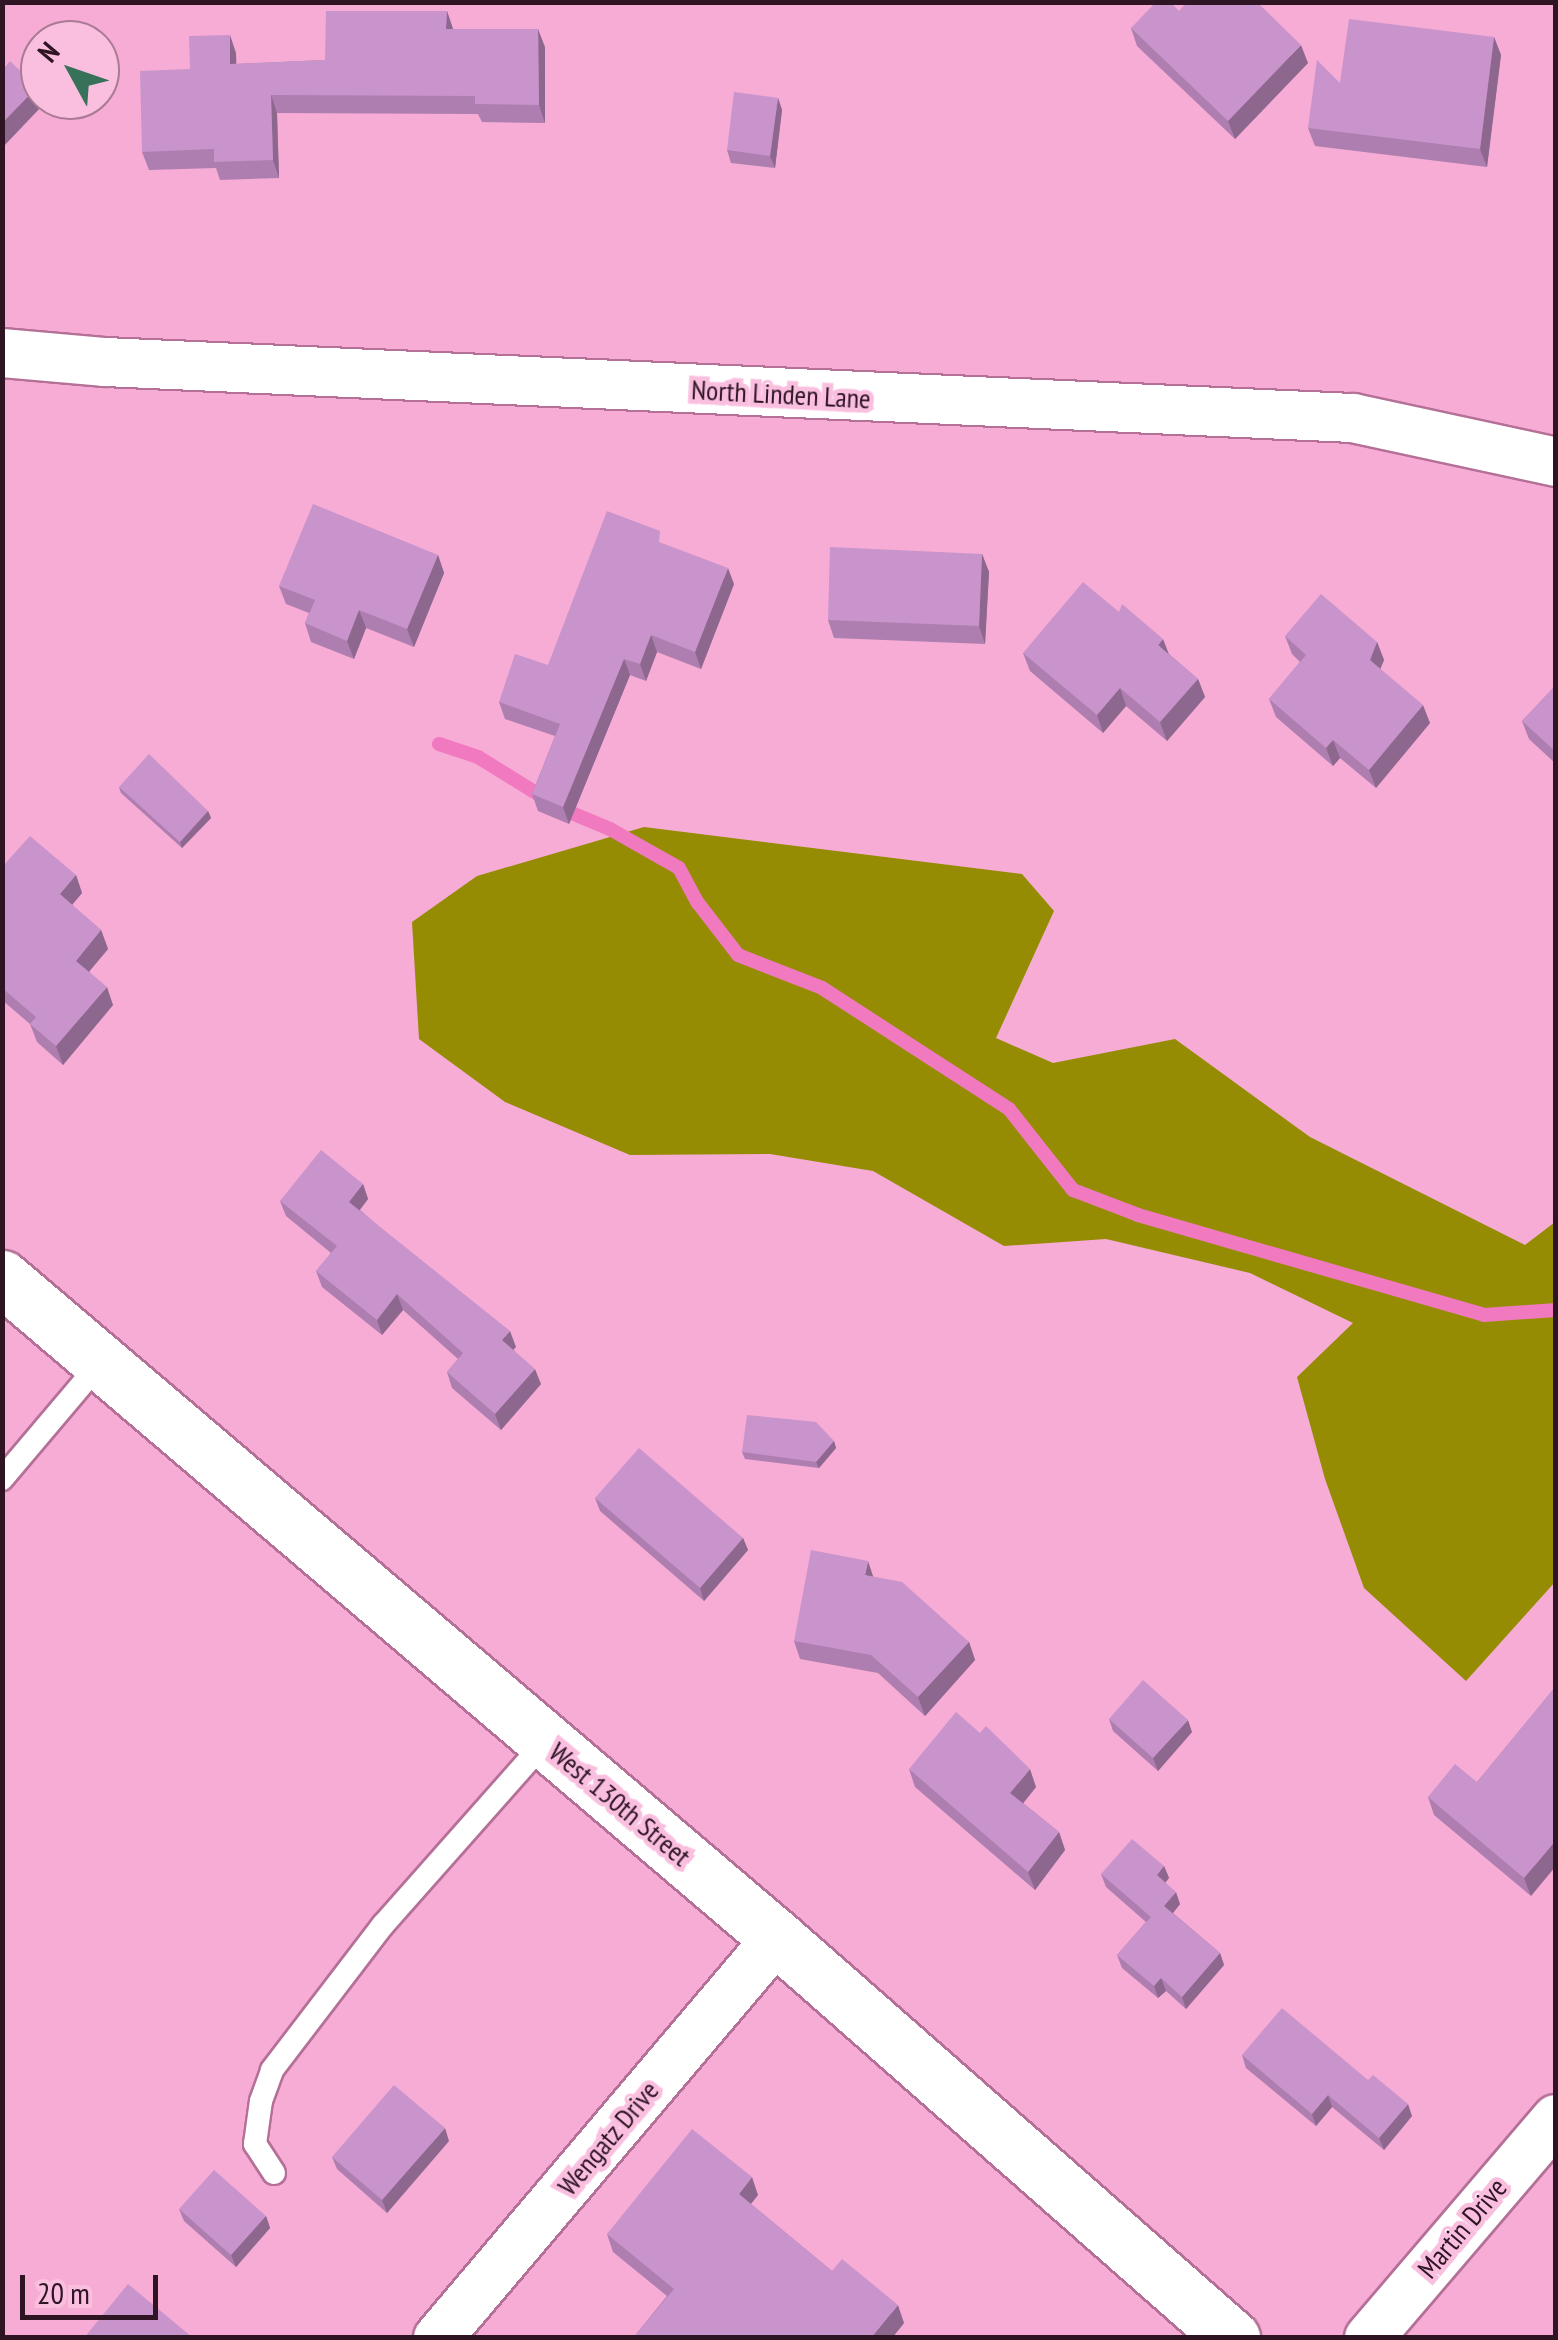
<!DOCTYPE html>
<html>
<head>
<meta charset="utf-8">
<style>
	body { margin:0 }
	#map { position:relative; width:1558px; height:2340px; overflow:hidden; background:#f6acd5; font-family:"PT Sans Narrow",sans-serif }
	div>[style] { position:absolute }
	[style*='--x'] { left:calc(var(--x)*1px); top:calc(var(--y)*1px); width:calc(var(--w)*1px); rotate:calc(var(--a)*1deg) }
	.forest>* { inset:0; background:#958c03 }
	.stream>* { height:14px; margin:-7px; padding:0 7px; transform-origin:7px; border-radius:7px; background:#f079c0 }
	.roads { filter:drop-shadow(2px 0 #b47096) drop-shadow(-2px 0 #b47096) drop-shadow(0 2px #b47096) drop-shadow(0 -2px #b47096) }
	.lane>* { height:22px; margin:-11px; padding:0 11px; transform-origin:11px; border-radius:11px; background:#fff }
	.street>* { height:48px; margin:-24px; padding:0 24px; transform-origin:24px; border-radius:24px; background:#fff }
	.secondary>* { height:55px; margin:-27.5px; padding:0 27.5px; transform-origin:27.5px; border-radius:27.5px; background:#fff }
	.wall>* { inset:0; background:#ad7eaf }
	.shaded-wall>* { inset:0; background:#8d678e }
	.building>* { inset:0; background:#c993cb }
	span { translate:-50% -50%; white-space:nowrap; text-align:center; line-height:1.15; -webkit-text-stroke:9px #fabfdf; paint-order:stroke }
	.street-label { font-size:28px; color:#2f1424 }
	.frame { position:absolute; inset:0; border:5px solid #2f1424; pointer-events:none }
	.north { position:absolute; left:20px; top:20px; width:100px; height:100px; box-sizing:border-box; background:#fabfdf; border:2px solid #a97b94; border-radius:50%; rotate:310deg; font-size:28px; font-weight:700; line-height:40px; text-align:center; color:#2f1424 }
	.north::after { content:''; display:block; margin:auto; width:35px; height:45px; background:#37715a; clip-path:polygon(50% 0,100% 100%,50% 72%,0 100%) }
	.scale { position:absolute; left:20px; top:2275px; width:138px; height:45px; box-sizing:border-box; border:5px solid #2f1424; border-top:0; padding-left:12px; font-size:30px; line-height:35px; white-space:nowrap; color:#2f1424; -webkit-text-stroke:8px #fabfdf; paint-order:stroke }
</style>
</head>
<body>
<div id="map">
	<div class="forest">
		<div style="clip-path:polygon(644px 827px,1022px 874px,1054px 911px,996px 1038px,1053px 1063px,1175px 1039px,1310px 1137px,1525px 1245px,1555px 1222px,1555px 1582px,1466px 1681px,1364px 1588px,1325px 1479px,1297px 1377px,1353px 1323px,1250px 1273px,1106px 1239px,1004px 1246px,873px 1171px,770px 1154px,630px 1155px,505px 1102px,419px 1039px,412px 922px,477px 876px)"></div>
	</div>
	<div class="stream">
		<div style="--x:439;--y:744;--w:41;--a:18.4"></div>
		<div style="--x:478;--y:757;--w:99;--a:31.8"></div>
		<div style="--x:562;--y:809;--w:52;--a:22.6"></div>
		<div style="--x:610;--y:829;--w:79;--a:29.5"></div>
		<div style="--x:679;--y:868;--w:40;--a:62"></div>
		<div style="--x:698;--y:903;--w:66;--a:52.4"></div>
		<div style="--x:738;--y:955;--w:90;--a:21.4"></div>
		<div style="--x:822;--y:988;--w:223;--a:32.9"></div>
		<div style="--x:1009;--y:1109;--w:103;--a:51.7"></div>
		<div style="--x:1073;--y:1190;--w:70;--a:21"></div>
		<div style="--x:1138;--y:1215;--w:360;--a:16.1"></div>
		<div style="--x:1484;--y:1315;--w:72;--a:-4"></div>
	</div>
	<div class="roads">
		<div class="lane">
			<div style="--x:2;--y:1479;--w:153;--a:-49.8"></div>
			<div style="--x:274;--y:2173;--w:35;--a:-123"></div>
			<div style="--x:255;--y:2144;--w:43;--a:-82.1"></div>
			<div style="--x:261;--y:2101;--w:33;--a:-70"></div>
			<div style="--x:272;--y:2070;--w:183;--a:-52.6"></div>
			<div style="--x:383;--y:1925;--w:246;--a:-48.5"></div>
		</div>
		<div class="street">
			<div style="--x:2;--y:353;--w:103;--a:5"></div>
			<div style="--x:105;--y:362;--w:1249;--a:2.57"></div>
			<div style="--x:1353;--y:418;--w:208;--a:12.2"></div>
			<div style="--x:438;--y:2338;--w:524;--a:-49.72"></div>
			<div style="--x:1369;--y:2338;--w:288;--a:-49.5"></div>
		</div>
		<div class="secondary">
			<div style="--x:2;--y:1278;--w:1018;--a:40.42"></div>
			<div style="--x:777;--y:1938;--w:606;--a:41.32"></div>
		</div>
	</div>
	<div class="wall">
		<div style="clip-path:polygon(447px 11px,453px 29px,545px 47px,545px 123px,482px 122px,478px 114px,277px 113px,279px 178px,220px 180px,216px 168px,149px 170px,142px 152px,236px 53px,236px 64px,325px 60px)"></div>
		<div style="clip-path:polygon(1179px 11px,1308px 63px,1235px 139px,1137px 46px,1131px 28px)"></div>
		<div style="clip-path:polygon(1494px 37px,1501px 55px,1487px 167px,1315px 146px,1308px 128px,1340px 83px)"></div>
		<div style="clip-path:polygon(778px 98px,782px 110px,775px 168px,731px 163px,727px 150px)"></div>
		<div style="clip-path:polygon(664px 544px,734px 584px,701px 669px,657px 652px,646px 681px,630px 675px,569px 824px,538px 811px,532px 794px,555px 736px,505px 719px,499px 702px,548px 665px)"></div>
		<div style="clip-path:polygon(982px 554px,989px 572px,985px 644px,834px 638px,828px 620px)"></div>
		<div style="clip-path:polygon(438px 555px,444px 573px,414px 647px,366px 628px,354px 659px,311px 642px,305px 623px,309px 613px,286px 604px,279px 586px)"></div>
		<div style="clip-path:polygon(1285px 636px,1377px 642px,1384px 660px,1380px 669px,1430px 723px,1376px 788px,1340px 758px,1333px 766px,1276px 717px,1269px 699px,1300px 662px,1292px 654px)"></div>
		<div style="clip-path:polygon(1023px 653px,1169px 654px,1198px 679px,1205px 697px,1167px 741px,1126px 706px,1103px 733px,1030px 671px)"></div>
		<div style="clip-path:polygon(1556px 685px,1556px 764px,1529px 739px,1522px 721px)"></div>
		<div style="clip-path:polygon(119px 787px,208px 811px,211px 818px,182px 848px,121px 793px)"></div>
		<div style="clip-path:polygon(2px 867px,76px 875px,82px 893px,72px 905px,101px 930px,108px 949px,89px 971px,113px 1005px,63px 1065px,37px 1042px,30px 1024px,2px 1000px)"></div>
		<div style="clip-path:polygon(363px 1184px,368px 1199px,360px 1210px,516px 1347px,513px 1349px,541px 1384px,501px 1430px,452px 1388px,447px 1372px,458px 1359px,403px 1310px,382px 1335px,322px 1287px,316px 1271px,331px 1253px,286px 1216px,280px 1201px)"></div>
		<div style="clip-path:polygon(834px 1441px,836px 1448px,819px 1468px,745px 1459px,742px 1452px)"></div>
		<div style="clip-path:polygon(595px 1498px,743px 1538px,748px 1550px,704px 1601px,600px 1511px)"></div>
		<div style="clip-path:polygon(874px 1577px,969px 1642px,975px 1660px,925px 1716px,878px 1673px,800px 1659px,794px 1641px)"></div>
		<div style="clip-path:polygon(1556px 1686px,1531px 1896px,1434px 1815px,1428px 1797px,1477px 1782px)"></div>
		<div style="clip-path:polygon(1109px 1719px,1192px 1732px,1158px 1771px,1113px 1731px)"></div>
		<div style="clip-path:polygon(909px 1769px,1036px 1787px,1023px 1803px,1059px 1832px,1065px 1850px,1035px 1890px,915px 1787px)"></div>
		<div style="clip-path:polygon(1164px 1866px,1169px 1878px,1165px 1883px,1180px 1904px,1173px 1913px,1220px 1953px,1224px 1965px,1186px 2009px,1166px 1991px,1158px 1998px,1122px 1968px,1117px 1955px,1146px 1922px,1106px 1887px,1101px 1874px)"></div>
		<div style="clip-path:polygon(1242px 2055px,1368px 2080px,1412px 2116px,1384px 2150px,1332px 2107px,1316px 2126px,1246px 2068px)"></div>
		<div style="clip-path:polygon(449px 2141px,387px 2213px,337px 2169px,332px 2157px)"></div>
		<div style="clip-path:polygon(758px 2195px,751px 2204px,832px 2271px,904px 2323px,892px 2338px,633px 2338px,667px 2296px,613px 2252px,607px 2234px)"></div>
		<div style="clip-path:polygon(179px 2209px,266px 2216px,270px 2228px,236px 2267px,184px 2221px)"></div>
	</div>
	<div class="shaded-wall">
		<div style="clip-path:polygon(447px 11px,453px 29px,446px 29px)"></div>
		<div style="clip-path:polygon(538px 29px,545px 47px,545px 123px,539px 105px)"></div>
		<div style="clip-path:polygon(230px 35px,236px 53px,237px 82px,230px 64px)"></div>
		<div style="clip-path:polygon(1494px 37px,1501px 55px,1487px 167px,1480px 149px)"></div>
		<div style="clip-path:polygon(1301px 45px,1308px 63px,1235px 139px,1228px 121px)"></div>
		<div style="clip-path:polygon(37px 87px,40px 100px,42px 100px,43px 105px,2px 148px,2px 123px)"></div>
		<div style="clip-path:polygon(271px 95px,277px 113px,279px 178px,273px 160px)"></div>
		<div style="clip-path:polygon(778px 98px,782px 110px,775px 168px,770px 156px)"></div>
		<div style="clip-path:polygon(982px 554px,989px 572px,985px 644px,979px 626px)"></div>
		<div style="clip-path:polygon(438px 555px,444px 573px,414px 647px,407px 629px)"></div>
		<div style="clip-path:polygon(728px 568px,734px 584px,701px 669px,695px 652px)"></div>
		<div style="clip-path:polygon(359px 610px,366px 628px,354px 659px,347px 641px)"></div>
		<div style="clip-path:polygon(651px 635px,657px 652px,646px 681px,640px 664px)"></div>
		<div style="clip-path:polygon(1163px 639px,1170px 657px,1158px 645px)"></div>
		<div style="clip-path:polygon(1377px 642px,1384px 660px,1376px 679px,1370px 660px)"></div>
		<div style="clip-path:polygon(624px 659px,630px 675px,569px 824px,563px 807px)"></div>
		<div style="clip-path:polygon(1198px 679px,1205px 697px,1167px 741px,1160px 722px)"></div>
		<div style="clip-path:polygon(1120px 688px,1126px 706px,1103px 733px,1097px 715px)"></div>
		<div style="clip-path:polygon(1423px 705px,1430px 723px,1376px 788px,1369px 770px)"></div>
		<div style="clip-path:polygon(1333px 740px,1340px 758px,1333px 766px,1326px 748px)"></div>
		<div style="clip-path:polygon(208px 811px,211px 818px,182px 848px,180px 842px)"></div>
		<div style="clip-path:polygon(76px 875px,82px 893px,66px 912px,60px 894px)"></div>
		<div style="clip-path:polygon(101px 930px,108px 949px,83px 979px,76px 961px)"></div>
		<div style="clip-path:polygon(107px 987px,113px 1005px,63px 1065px,56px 1046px)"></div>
		<div style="clip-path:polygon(363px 1184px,368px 1199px,354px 1217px,349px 1202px)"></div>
		<div style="clip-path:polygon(397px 1294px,403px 1310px,382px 1335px,377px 1320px)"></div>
		<div style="clip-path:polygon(510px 1331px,516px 1347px,508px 1355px,502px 1340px)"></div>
		<div style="clip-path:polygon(535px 1369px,541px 1384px,501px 1430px,495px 1414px)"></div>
		<div style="clip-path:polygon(834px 1441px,836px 1448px,819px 1468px,816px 1462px)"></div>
		<div style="clip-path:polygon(743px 1538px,748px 1550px,704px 1601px,700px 1588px)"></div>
		<div style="clip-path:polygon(868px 1561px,874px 1579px,865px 1575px)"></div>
		<div style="clip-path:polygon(969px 1642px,975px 1660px,925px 1716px,918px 1697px)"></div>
		<div style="clip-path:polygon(1188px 1720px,1192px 1732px,1158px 1771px,1153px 1758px)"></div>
		<div style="clip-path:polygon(1030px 1769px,1036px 1787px,1017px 1811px,1010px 1793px)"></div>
		<div style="clip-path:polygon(1059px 1832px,1065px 1850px,1035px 1890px,1028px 1872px)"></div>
		<div style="clip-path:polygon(1556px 1840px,1556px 1866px,1531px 1896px,1524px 1878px)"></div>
		<div style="clip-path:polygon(1164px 1866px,1169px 1878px,1161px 1888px,1157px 1875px)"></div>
		<div style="clip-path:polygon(1176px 1892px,1180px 1904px,1169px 1918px,1164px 1906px)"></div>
		<div style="clip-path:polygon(1220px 1953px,1224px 1965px,1186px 2009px,1182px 1997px)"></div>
		<div style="clip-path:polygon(1161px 1978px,1166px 1991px,1158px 1998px,1154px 1986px)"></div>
		<div style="clip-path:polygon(1328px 2095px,1332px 2107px,1316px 2126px,1312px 2114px)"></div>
		<div style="clip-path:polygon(1408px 2104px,1412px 2116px,1384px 2150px,1379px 2138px)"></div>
		<div style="clip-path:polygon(445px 2128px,449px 2141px,387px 2213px,382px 2200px)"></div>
		<div style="clip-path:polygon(752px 2177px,758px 2195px,745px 2211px,739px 2194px)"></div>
		<div style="clip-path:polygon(266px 2216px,270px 2228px,236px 2267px,231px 2255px)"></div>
		<div style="clip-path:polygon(898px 2305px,904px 2323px,892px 2338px,871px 2338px)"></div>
	</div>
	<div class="building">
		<div style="clip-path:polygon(1156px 2px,1170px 2px,1179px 11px,1187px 2px,1257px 2px,1301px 45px,1228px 121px,1131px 28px)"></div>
		<div style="clip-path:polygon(326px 11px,447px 11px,446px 29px,538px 29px,539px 105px,475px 104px,475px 96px,271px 95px,273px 160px,214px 162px,214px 149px,142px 152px,140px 71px,190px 69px,189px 36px,230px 35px,230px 64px,325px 60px)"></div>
		<div style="clip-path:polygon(1349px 19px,1494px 37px,1480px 149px,1308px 128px,1317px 60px,1340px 83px)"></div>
		<div style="clip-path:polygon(10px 61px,37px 87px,2px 123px,2px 65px,5px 67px)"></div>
		<div style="clip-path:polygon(734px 92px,778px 98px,770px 156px,727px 150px)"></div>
		<div style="clip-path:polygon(313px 504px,438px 555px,407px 629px,359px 610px,347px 641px,305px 623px,315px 600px,279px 586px)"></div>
		<div style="clip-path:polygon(607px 511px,660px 531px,659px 542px,728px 568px,695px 652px,651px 635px,640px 664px,624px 659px,563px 807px,532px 794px,560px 724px,499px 702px,515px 654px,548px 665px)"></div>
		<div style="clip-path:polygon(830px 547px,982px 554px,979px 626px,828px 620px)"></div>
		<div style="clip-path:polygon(1083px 582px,1119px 612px,1122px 604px,1163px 639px,1158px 645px,1198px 679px,1160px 722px,1120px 688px,1097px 715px,1023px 653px)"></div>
		<div style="clip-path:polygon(1321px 594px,1377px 642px,1370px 660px,1423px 705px,1369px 770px,1333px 740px,1326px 748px,1269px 699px,1306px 655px,1285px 636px)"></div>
		<div style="clip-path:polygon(1556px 685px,1556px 752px,1522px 721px)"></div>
		<div style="clip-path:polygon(149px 754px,208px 811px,180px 842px,119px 787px)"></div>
		<div style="clip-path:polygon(30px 836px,76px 875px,60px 894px,101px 930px,76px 961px,107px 987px,56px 1046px,30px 1024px,36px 1017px,2px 988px,2px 867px)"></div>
		<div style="clip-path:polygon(321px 1150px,363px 1184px,349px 1202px,510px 1331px,502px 1340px,535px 1369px,495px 1414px,447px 1372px,463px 1353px,397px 1294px,377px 1320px,316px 1271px,337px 1246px,280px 1201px)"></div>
		<div style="clip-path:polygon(747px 1415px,816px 1422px,834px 1441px,816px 1462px,742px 1452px)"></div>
		<div style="clip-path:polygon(639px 1448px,743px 1538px,700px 1588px,595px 1498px)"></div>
		<div style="clip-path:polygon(811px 1550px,868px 1561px,865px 1575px,902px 1582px,969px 1642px,918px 1697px,871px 1655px,794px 1641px)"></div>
		<div style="clip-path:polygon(1143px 1680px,1188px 1720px,1153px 1758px,1109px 1719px)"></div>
		<div style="clip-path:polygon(1556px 1686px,1556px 1840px,1524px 1878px,1428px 1797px,1455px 1764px,1477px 1782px)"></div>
		<div style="clip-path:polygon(956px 1712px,980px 1733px,986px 1726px,1030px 1769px,1010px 1793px,1059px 1832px,1028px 1872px,909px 1769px)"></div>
		<div style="clip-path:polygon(1132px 1839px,1164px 1866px,1157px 1875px,1176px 1892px,1164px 1906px,1220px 1953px,1182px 1997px,1161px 1978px,1154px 1986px,1117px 1955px,1151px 1917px,1101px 1874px)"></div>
		<div style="clip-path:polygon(1282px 2008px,1368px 2080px,1373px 2075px,1408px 2104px,1379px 2138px,1328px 2095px,1312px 2114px,1242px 2055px)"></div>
		<div style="clip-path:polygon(394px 2085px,445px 2128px,382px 2200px,332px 2157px)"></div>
		<div style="clip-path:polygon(692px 2129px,752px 2177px,739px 2194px,832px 2271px,842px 2259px,898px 2305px,871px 2338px,633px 2338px,674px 2289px,607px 2234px)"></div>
		<div style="clip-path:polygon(214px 2170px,266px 2216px,231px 2255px,179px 2209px)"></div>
		<div style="clip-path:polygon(128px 2284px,192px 2337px,191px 2338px,84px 2338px)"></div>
	</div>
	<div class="street-label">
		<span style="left:781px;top:394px;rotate:3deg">North Linden Lane</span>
		<span style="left:620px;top:1804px;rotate:40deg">West 130th Street</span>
		<span style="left:608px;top:2138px;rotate:-50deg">Wengatz Drive</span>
		<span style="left:1462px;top:2228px;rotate:-50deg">Martin Drive</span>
	</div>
	<div class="frame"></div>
	<div class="north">N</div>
	<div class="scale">20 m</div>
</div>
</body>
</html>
